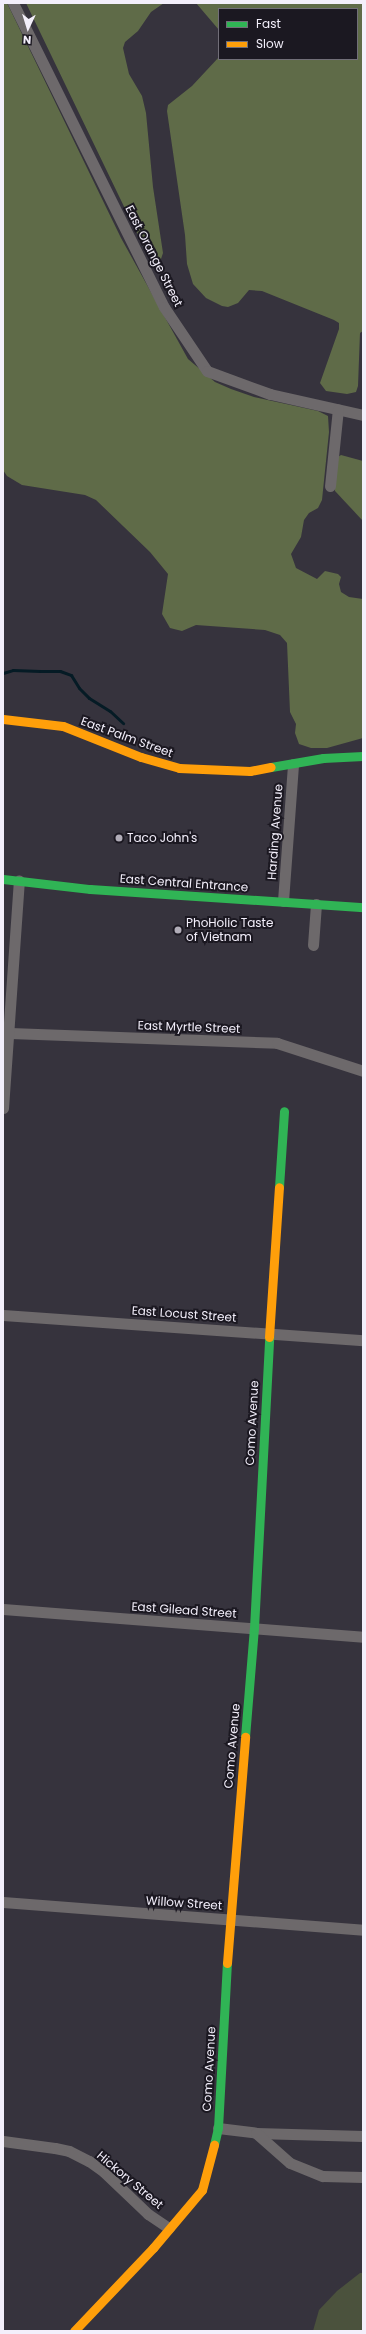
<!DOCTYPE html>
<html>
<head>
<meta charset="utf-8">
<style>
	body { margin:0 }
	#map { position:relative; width:366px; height:2334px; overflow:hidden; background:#36333d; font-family:Poppins,sans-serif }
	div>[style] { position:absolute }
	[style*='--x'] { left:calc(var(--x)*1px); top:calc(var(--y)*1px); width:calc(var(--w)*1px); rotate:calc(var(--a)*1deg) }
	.green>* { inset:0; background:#4b523d }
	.forest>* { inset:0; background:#5f6b48 }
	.stream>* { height:3px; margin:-1.5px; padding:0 1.5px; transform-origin:1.5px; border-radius:1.5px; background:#051b25 }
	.street>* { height:11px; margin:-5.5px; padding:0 5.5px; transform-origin:5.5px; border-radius:5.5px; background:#6d696b }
	.fast>* { height:9px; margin:-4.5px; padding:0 4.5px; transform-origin:4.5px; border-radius:4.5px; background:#30b455 }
	.slow>* { height:9px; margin:-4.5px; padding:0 4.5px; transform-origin:4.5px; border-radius:4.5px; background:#ff9f0a }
	.dots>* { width:11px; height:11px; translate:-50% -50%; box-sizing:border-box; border:2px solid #1b1821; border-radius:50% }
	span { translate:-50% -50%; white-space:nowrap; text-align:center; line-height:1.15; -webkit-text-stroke:4px #1b1821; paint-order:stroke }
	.street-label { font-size:12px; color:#f3effb }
	.poi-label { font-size:12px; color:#f3effb }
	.left { translate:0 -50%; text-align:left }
	.frame { position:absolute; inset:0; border:4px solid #f3effb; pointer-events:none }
	.legend { position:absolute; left:218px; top:8px; width:140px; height:52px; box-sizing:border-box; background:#1b1821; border:1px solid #716e78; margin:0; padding:5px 7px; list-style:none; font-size:12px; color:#f3effb }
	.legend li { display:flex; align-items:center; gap:8px; height:20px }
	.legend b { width:20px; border:1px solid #716e78 }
	.north { position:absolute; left:8px; top:8px; width:40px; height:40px; -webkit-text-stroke:3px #1b1821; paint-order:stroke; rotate:184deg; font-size:11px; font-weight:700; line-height:16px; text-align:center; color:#f3effb }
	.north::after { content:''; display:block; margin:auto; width:14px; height:18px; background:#f3effb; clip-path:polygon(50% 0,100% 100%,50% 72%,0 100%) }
</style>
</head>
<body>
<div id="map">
	<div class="green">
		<div style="clip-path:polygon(360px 2273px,363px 2273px,363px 2331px,313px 2331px,319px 2310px,337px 2291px)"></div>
	</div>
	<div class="forest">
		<div style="clip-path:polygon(3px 3px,7px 3px,121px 238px,188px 359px,215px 382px,231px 389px,254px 397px,318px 411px,328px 416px,329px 432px,322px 500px,318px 508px,309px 513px,304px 520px,301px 537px,291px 554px,296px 568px,317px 579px,325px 571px,338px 574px,341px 577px,339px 584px,341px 592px,349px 597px,363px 599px,363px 738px,327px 748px,311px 748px,299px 744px,295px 733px,296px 724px,290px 712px,287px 643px,280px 635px,265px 630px,210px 626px,196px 625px,182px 631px,170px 628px,162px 614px,168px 574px,150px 552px,96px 500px,85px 495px,22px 485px,7px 476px,3px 470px)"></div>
		<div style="clip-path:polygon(26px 3px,164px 3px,151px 12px,138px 31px,125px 42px,123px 48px,129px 74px,142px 96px,146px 113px,153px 187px,163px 253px,158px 268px,155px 268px,130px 219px)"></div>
		<div style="clip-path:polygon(196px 3px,363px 3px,363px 331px,360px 333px,358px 386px,356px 392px,347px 394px,326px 391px,320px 383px,339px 329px,339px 323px,334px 320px,262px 291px,249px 290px,238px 303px,228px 307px,222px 306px,206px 298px,193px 284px,187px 264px,185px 235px,167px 111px,168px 105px,192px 86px,219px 57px,219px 59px,357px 59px,357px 9px,219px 9px,219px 30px)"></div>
		<div style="clip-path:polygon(341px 455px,363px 461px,363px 521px,335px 491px,334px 478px,338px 457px)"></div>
	</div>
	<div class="stream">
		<div style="--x:3;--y:673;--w:10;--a:-17"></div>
		<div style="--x:13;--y:670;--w:27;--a:2"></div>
		<div style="--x:40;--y:671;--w:20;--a:0"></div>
		<div style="--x:60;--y:671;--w:12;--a:20"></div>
		<div style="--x:71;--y:675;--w:15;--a:58"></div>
		<div style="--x:79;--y:688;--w:14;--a:45"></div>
		<div style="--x:89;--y:698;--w:25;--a:32"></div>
		<div style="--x:110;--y:711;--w:18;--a:43"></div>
	</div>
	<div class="street">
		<div style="--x:13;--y:3;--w:339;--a:63.6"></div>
		<div style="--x:164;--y:307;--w:77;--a:56.1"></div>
		<div style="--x:207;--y:371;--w:67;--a:20.1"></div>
		<div style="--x:270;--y:394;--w:95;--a:12.7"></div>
		<div style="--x:330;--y:486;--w:77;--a:-84.1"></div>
		<div style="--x:283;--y:901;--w:137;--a:-85.8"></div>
		<div style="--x:313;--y:945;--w:41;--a:-85.8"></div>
		<div style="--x:10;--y:1033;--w:267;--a:2.1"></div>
		<div style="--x:277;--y:1043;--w:90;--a:18"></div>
		<div style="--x:3;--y:1108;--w:228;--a:-86"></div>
		<div style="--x:3;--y:1315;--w:361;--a:4"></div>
		<div style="--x:3;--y:1609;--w:361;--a:4.4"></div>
		<div style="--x:3;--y:1902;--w:361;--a:4.4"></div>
		<div style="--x:218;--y:2128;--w:38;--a:7"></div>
		<div style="--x:256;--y:2133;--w:107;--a:1.6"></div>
		<div style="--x:256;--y:2133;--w:45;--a:41.4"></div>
		<div style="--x:290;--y:2163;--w:35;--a:22"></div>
		<div style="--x:323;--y:2176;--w:40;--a:1.4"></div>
		<div style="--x:3;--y:2141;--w:52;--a:7.7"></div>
		<div style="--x:55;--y:2148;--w:14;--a:12"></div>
		<div style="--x:69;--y:2151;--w:22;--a:27"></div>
		<div style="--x:89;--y:2161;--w:19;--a:36"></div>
		<div style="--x:104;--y:2172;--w:61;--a:43.7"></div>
		<div style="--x:148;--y:2214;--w:25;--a:34"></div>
	</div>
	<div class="fast">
		<div style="--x:271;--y:767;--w:53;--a:-9.8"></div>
		<div style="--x:323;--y:758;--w:40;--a:-2.9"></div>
		<div style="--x:3;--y:879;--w:88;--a:6.6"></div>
		<div style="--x:90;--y:889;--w:274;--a:3.8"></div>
		<div style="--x:279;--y:1187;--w:76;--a:-86.2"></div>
		<div style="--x:245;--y:1737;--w:109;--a:-85.3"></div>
		<div style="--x:254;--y:1628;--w:291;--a:-87"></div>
		<div style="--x:214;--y:2145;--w:17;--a:-77"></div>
		<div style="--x:218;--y:2128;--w:165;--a:-86.9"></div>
	</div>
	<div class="slow">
		<div style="--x:3;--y:719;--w:60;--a:6.7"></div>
		<div style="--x:63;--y:726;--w:84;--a:21.7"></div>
		<div style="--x:141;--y:757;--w:40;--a:16"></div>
		<div style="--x:179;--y:768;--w:71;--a:2.4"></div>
		<div style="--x:250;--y:771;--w:21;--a:-11"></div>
		<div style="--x:269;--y:1337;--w:150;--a:-86.2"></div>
		<div style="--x:227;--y:1963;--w:227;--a:-85.4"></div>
		<div style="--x:74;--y:2331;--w:115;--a:-46.4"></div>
		<div style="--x:153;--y:2248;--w:76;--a:-49.8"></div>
		<div style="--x:202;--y:2190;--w:47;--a:-75.1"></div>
	</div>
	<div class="dots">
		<div style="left:119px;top:838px;background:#b1adb8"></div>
		<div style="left:178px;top:930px;background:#b1adb8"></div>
	</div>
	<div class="street-label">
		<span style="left:154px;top:256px;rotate:63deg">East Orange Street</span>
		<span style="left:127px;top:737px;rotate:20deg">East Palm Street</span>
		<span style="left:275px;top:832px;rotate:-86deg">Harding Avenue</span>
		<span style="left:184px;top:883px;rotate:4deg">East Central Entrance</span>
		<span style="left:189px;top:1027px;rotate:2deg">East Myrtle Street</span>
		<span style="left:184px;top:1314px;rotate:4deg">East Locust Street</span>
		<span style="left:252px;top:1423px;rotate:-87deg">Como Avenue</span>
		<span style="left:184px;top:1610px;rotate:4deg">East Gilead Street</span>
		<span style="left:232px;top:1746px;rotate:-85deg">Como Avenue</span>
		<span style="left:184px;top:1903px;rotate:4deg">Willow Street</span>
		<span style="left:209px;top:2069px;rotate:-87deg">Como Avenue</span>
		<span style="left:130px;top:2180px;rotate:40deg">Hickory Street</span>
	</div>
	<div class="poi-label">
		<span class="left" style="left:127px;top:838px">Taco John's</span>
		<span class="left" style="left:186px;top:930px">PhoHolic Taste<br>of Vietnam</span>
	</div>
	<div class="frame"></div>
	<ul class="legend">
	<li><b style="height:5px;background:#30b455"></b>Fast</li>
	<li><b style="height:5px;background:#ff9f0a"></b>Slow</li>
	</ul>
	<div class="north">N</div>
</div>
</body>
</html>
